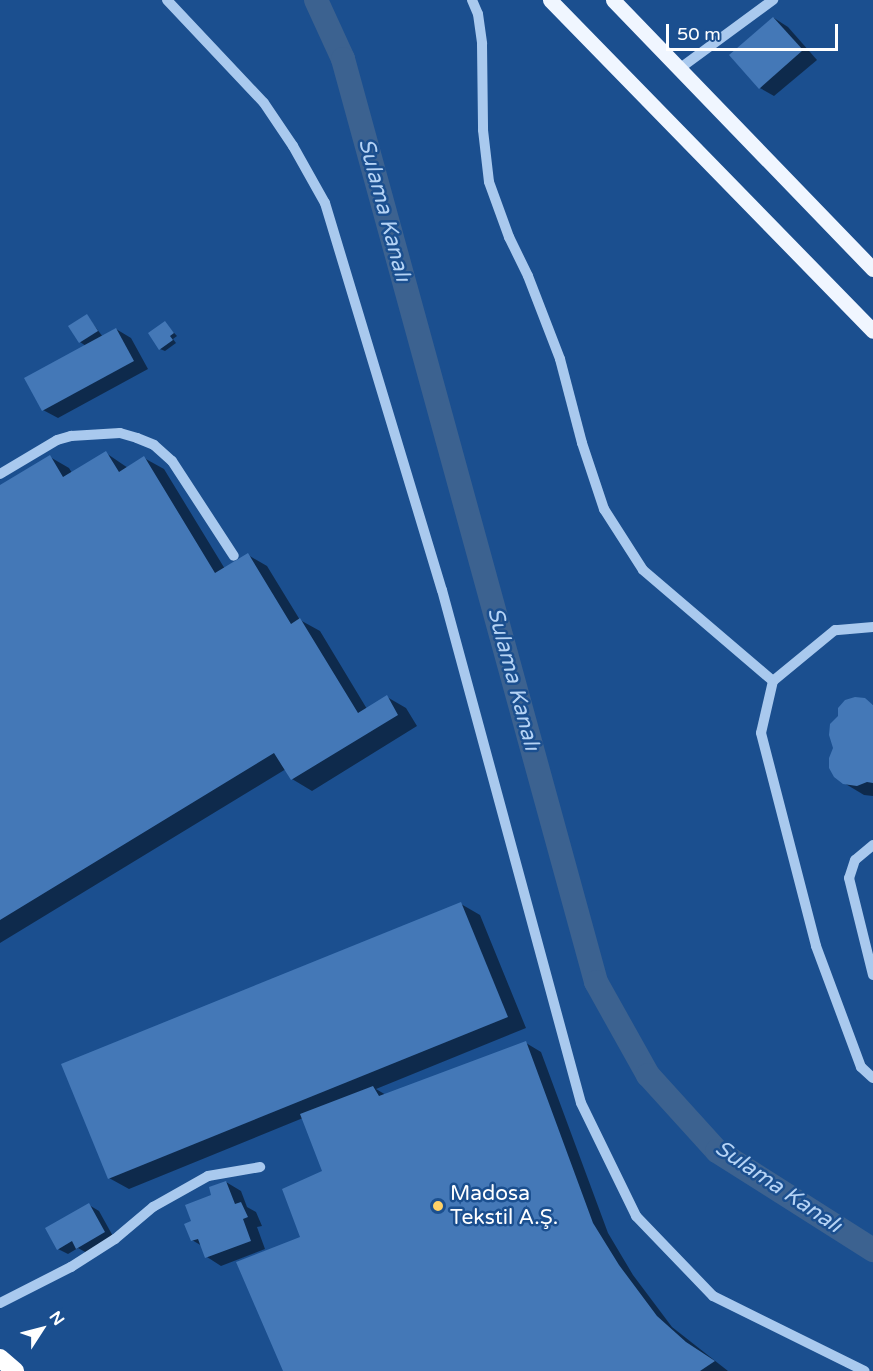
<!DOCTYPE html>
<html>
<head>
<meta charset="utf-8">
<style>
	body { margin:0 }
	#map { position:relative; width:873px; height:1371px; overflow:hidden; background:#1b4f8f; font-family:"Varela Round",sans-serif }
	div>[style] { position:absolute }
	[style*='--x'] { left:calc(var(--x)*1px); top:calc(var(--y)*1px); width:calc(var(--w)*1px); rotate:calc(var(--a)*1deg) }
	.shadow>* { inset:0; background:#0007 }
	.canal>* { height:24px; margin:-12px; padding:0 12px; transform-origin:12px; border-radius:12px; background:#3c6290 }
	.building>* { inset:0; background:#4478b7 }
	.minor>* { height:10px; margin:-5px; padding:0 5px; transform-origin:5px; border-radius:5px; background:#a9c9ee }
	.major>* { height:15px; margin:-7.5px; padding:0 7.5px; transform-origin:7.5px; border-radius:7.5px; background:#f0f6ff }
	.highway>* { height:18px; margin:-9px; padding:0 9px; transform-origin:9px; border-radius:9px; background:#fff }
	.dots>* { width:16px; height:16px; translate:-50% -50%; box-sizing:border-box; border:3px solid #1b4f8f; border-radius:50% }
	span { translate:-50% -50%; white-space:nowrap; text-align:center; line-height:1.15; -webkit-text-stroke:5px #1b4f8f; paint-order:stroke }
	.poi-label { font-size:21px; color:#fff }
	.left { translate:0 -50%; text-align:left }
	.water-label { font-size:22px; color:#b5d3f5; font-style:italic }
	.north { position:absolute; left:12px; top:1299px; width:60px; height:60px; -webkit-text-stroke:4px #1b4f8f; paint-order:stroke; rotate:54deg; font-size:16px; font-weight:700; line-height:24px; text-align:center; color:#fff }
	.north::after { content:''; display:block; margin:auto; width:21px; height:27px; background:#fff; clip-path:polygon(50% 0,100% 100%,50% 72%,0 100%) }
	.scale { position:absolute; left:666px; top:24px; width:172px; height:27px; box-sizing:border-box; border:3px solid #fff; border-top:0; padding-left:8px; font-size:18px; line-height:21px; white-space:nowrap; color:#fff; -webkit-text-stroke:4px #1b4f8f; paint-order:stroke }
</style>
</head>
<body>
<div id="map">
	<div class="shadow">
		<div style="clip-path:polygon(774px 18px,788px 27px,817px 60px,774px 96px,760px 88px)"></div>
		<div style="clip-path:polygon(87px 316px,103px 337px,116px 329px,131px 338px,148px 369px,58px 418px,43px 410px,86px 346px,80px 342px)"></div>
		<div style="clip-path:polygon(165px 323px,177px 336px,173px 339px,176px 343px,165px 351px,160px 349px)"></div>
		<div style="clip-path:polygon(106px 453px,128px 468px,144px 458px,164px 469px,225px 569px,248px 555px,267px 566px,300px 620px,320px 631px,367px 709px,387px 697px,406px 708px,417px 726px,312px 791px,292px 779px,286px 769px,0 943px,0 487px,50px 457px,69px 468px,72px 473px)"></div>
		<div style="clip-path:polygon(864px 699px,873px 705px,873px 796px,864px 795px,844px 783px,834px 748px)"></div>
		<div style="clip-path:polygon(461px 904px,480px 915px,526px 1028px,376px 1089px,386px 1095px,526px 1043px,541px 1052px,608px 1233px,633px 1275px,672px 1327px,728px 1371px,285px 1371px,302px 1237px,324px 1172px,303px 1118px,129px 1189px,109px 1178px)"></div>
		<div style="clip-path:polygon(226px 1182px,241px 1191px,247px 1207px,256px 1212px,262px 1226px,257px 1227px,265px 1249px,221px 1266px,207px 1257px,202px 1246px,192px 1240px,193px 1222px)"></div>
		<div style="clip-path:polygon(89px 1205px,99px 1211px,114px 1238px,87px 1253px,78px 1248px,68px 1254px,58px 1249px)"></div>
	</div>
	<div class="canal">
		<div style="--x:316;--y:0;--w:65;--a:65.4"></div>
		<div style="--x:343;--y:59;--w:957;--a:74.67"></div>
		<div style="--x:596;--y:982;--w:107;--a:60.8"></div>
		<div style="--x:648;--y:1075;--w:103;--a:47.8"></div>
		<div style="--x:717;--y:1151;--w:185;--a:32.4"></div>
	</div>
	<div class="building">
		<div style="clip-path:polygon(773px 17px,803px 50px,759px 89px,729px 55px)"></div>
		<div style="clip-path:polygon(87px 314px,98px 331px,79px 343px,68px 326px)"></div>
		<div style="clip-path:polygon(165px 321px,174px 333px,170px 336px,173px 340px,159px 350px,148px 333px)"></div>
		<div style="clip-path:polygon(116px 328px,134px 361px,42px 411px,24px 378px)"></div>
		<div style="clip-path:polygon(106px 451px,119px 472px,144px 456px,215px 573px,248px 553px,291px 624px,300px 618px,358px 713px,387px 695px,398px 715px,291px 780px,274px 753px,0 920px,0 485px,50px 455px,63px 477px)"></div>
		<div style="clip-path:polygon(855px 697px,865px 698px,873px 705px,873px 783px,867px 782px,857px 786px,843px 784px,834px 777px,829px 768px,829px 758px,833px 748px,829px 735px,830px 724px,838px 716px,838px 708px,845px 700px)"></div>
		<div style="clip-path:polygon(461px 902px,508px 1017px,108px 1179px,61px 1064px)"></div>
		<div style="clip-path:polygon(526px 1041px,593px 1223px,619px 1265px,657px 1316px,686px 1342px,715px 1361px,700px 1371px,283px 1371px,236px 1262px,300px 1237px,282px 1189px,322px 1171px,300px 1114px,373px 1086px,379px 1096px)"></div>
		<div style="clip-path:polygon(226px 1181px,235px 1204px,241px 1202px,248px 1217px,243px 1219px,251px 1241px,205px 1258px,198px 1239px,191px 1241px,184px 1224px,191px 1221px,185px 1205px,211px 1195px,209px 1187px)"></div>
		<div style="clip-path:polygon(89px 1203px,105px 1232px,76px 1249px,72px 1241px,57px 1250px,45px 1228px)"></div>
	</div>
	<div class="minor">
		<div style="--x:167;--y:0;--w:141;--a:46.7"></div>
		<div style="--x:264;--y:103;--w:52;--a:56"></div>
		<div style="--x:293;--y:146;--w:65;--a:60.7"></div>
		<div style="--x:325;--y:203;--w:404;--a:73.2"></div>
		<div style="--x:442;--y:590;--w:531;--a:74.84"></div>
		<div style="--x:581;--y:1103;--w:126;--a:64"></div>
		<div style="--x:636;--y:1216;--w:111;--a:46.1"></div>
		<div style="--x:713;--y:1296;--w:169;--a:26.3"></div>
		<div style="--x:472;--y:0;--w:15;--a:67"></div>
		<div style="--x:478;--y:14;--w:30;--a:82"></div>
		<div style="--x:482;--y:44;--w:86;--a:89.3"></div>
		<div style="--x:483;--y:130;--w:52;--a:83.4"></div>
		<div style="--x:489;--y:182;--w:59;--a:70"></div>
		<div style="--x:509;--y:237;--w:43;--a:64"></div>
		<div style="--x:528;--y:276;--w:89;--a:68.9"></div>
		<div style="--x:560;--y:359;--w:87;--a:75.3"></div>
		<div style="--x:582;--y:443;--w:70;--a:71.6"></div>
		<div style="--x:604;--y:509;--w:72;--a:57.4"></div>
		<div style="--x:643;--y:570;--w:171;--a:40.5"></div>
		<div style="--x:679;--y:69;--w:117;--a:-36.3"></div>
		<div style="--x:0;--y:474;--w:66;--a:-30.8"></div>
		<div style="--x:57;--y:440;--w:15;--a:-16"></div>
		<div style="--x:71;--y:436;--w:49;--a:-3.5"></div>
		<div style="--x:120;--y:433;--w:18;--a:16"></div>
		<div style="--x:137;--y:438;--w:18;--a:22"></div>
		<div style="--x:154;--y:445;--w:24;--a:42"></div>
		<div style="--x:172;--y:461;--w:113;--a:56.9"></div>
		<div style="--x:873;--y:627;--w:38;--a:175"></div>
		<div style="--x:835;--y:630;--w:80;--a:140.6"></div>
		<div style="--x:773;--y:681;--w:53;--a:103"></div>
		<div style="--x:761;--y:733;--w:220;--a:75.5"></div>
		<div style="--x:816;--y:946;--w:129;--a:69.6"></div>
		<div style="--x:861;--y:1067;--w:16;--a:43"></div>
		<div style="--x:873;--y:845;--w:23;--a:140"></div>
		<div style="--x:855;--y:860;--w:19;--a:108"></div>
		<div style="--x:849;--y:878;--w:100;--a:76.1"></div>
		<div style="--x:0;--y:1303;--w:80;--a:-26.9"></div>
		<div style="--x:71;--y:1267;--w:52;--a:-32.5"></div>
		<div style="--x:115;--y:1239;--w:50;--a:-40.1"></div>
		<div style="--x:153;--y:1207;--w:63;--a:-29.4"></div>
		<div style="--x:208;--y:1176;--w:53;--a:-9.8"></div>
	</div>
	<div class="major">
		<div style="--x:550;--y:0;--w:462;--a:45.7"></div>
		<div style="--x:613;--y:0;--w:374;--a:46"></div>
	</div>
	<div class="highway">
		<div style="--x:0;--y:1358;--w:20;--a:41"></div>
	</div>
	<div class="dots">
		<div style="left:438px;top:1206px;background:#ffd166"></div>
	</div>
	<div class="poi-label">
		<span class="left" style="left:450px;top:1206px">Madosa<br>Tekstil A.Ş.</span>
	</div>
	<div class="water-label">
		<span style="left:384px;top:210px;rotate:75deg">Sulama Kanalı</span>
		<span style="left:513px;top:679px;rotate:75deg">Sulama Kanalı</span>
		<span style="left:778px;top:1187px;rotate:34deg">Sulama Kanalı</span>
	</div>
	<div class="north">N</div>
	<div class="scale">50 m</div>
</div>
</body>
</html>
